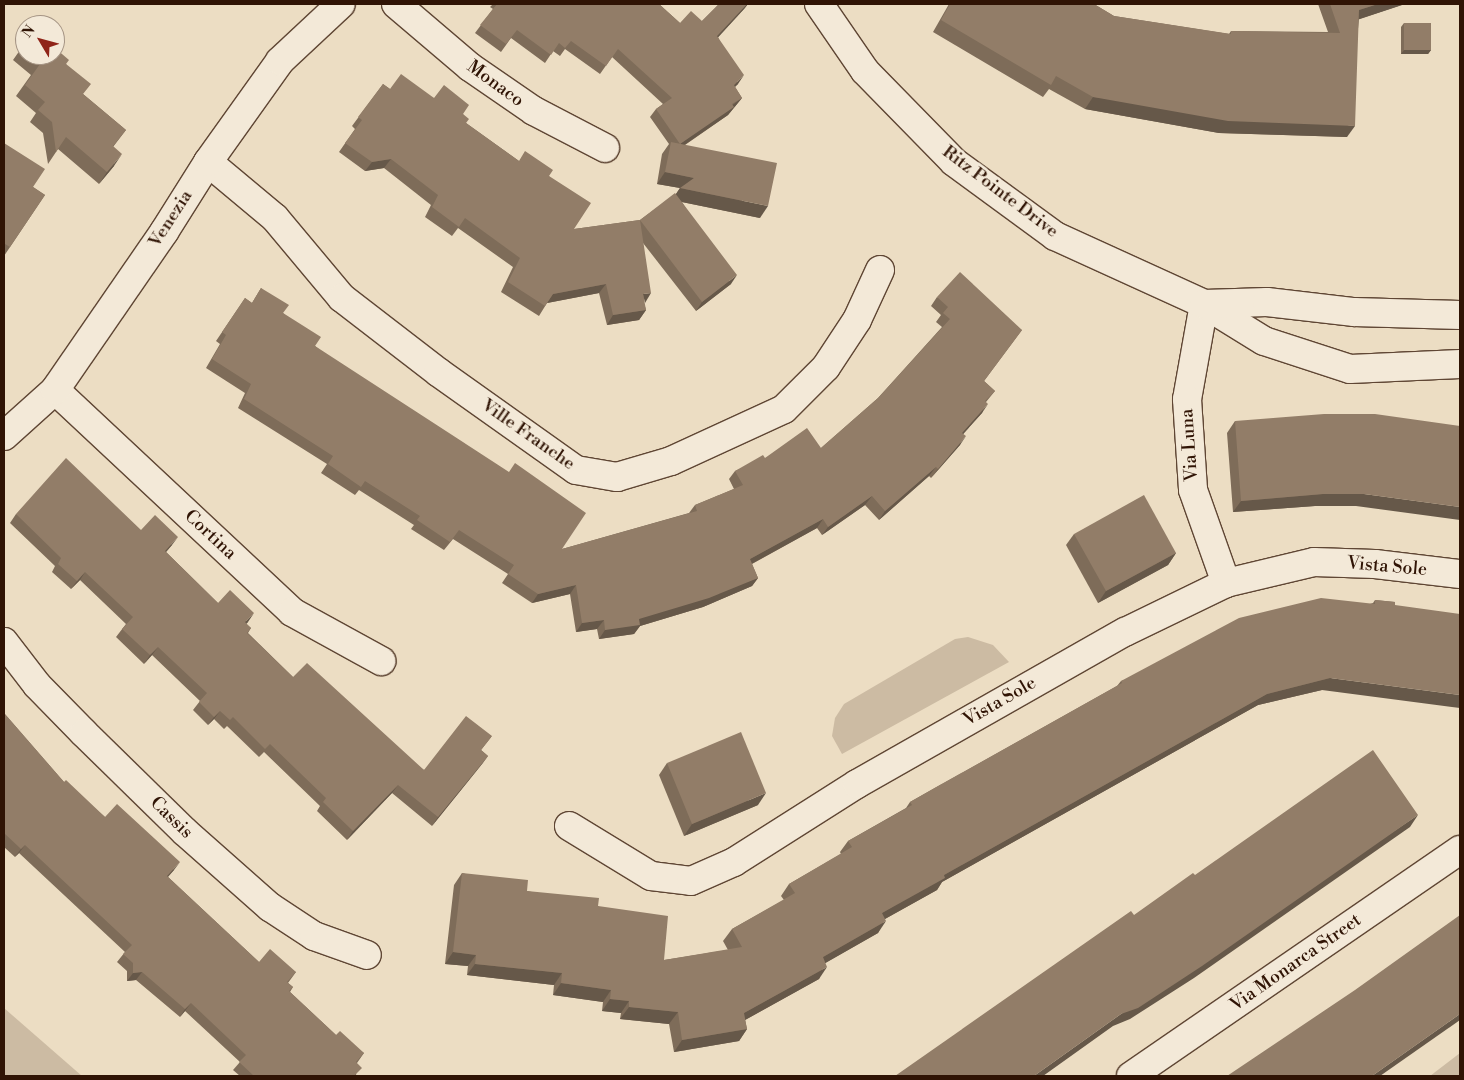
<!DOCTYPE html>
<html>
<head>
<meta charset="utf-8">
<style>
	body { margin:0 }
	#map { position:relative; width:1464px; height:1080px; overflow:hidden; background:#ecddc3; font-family:"Libre Bodoni",serif }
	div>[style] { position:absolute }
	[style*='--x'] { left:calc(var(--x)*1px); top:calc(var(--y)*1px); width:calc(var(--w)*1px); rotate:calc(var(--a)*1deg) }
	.green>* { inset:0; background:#ccbba3 }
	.roads { filter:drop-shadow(1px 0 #5f4634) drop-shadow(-1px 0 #5f4634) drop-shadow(0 1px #5f4634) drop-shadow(0 -1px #5f4634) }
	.street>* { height:28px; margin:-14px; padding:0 14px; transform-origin:14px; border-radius:14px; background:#f3e9d8 }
	.secondary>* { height:28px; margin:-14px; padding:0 14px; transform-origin:14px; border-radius:14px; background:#f3e9d8 }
	.wall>* { inset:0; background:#7e6c59 }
	.shaded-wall>* { inset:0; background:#665849 }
	.building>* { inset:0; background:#927d68 }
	span { translate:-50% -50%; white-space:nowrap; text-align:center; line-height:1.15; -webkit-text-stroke:5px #f3e9d8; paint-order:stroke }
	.street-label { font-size:18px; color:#301405 }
	.frame { position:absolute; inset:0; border:5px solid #301405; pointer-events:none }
	.north { position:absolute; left:15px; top:15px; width:50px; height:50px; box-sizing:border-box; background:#f3e9d8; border:1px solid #a59484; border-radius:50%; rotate:307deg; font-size:14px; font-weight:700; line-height:20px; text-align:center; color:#301405 }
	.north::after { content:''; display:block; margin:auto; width:18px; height:22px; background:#8f2418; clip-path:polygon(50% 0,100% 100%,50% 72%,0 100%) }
</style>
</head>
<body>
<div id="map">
	<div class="green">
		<div style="clip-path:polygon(968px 637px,993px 645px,1009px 662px,842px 754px,832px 736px,835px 718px,844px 704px,955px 639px)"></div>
		<div style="clip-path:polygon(4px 1008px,82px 1076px,4px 1076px)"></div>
		<div style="clip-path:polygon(1460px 1053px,1460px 1076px,1430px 1076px)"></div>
	</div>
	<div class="roads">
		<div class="street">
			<div style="--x:396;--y:4;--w:97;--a:40.4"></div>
			<div style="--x:470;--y:67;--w:78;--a:34.5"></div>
			<div style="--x:534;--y:111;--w:80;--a:27.5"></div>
			<div style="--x:208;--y:162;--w:87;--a:39.9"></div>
			<div style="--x:275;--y:218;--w:104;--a:50.1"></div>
			<div style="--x:342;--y:298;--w:121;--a:37.6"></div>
			<div style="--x:438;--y:372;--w:169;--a:35.4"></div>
			<div style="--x:576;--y:470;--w:42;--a:9.7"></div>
			<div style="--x:617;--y:477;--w:56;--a:-16.5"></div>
			<div style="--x:671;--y:461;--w:124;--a:-24.7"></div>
			<div style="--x:784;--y:409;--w:59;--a:-45"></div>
			<div style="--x:826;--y:367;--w:56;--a:-56.6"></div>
			<div style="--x:857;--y:320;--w:55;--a:-65.3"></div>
			<div style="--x:1204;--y:304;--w:97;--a:100.1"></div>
			<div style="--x:1187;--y:399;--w:91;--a:86.2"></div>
			<div style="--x:1193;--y:490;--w:99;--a:70.5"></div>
			<div style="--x:55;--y:390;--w:325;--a:43.1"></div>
			<div style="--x:292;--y:612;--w:102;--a:28.8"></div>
			<div style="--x:4;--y:436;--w:69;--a:-42"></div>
			<div style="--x:55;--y:390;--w:192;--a:-55.4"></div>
			<div style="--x:164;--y:232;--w:83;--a:-57.8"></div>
			<div style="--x:208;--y:162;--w:124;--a:-54.5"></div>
			<div style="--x:280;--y:61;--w:83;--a:-43.1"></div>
			<div style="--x:4;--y:642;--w:54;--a:52.5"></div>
			<div style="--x:37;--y:685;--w:67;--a:45.6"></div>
			<div style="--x:84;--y:733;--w:140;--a:44.4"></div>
			<div style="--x:184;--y:831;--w:115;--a:41.5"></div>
			<div style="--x:270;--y:907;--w:53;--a:33.4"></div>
			<div style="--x:314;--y:936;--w:56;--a:19.7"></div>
			<div style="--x:569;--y:826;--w:96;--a:31.4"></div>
			<div style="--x:651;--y:876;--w:40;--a:7.1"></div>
			<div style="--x:691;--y:881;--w:47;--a:-23.8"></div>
			<div style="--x:734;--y:862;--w:146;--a:-32.4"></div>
			<div style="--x:857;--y:784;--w:308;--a:-29.6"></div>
			<div style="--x:1125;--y:632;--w:112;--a:-25.9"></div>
			<div style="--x:1226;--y:583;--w:90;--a:-13.4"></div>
			<div style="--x:1314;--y:562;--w:61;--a:1.9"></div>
			<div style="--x:1375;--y:564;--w:86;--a:6.7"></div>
			<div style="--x:1131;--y:1076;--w:399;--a:-34.5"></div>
		</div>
		<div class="secondary">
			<div style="--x:819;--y:4;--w:81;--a:55.5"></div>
			<div style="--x:865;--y:71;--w:127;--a:45.6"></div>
			<div style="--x:954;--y:162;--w:125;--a:36.2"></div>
			<div style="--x:1055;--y:236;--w:164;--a:24.5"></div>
			<div style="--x:1204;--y:304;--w:70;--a:31.7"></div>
			<div style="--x:1264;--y:341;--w:90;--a:18"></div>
			<div style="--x:1350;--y:369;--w:110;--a:-2.6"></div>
			<div style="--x:1204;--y:304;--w:63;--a:-1.8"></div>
			<div style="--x:1267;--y:302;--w:88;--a:6.6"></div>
			<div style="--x:1354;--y:312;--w:106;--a:1.6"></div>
		</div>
	</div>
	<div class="wall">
		<div style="clip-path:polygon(493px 4px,659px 4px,680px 23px,702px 21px,719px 4px,748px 4px,744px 9px,718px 37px,738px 84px,735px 87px,742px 98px,728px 115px,685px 145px,760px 218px,682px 202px,731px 284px,696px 311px,643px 243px,644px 303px,646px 310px,639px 320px,607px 325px,599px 293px,547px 303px,539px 316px,501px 292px,513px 267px,458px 228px,452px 236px,425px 217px,431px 205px,384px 168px,365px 171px,339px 152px,355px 129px,352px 126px,383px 84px,390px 89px,434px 98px,463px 114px,466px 123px,519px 161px,549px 176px,574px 229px,640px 220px,676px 194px,680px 188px,657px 184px,662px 154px,669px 144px,650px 117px,656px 109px,663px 104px,612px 57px,600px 74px,565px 49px,560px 56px,553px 51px,545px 63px,511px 38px,501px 52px,475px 33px,493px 9px,490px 7px)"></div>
		<div style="clip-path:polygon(949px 4px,1094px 4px,1114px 16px,1229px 34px,1231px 31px,1328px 32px,1318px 4px,1405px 4px,1359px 19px,1347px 137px,1219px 133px,1085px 109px,1049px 89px,1043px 97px,933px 32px)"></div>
		<div style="clip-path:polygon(1404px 23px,1431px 50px,1428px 54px,1401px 54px,1401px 27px)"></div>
		<div style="clip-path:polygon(25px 43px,25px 55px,55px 55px,66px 64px,83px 94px,126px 130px,113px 147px,114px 166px,99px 184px,58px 149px,48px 164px,43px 133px,30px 122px,36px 113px,16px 96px,31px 75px,13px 60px)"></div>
		<div style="clip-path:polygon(4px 143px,33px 187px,45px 195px,4px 256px)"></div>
		<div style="clip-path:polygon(261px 288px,283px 313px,315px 346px,562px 549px,689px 513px,695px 505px,734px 489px,729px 479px,735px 471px,765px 458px,821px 448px,878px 398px,942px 327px,936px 322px,941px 315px,931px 306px,937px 297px,1022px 330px,984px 381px,995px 391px,986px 402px,982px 413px,963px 434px,960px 445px,931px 478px,929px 476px,879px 520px,865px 505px,822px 535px,817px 528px,752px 564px,758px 578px,752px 586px,703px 607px,640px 626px,634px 634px,599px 639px,597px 629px,576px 632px,570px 594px,532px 603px,502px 583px,508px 574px,453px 539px,444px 550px,411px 529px,414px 525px,359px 490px,355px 495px,321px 473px,327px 464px,238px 408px,245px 393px,206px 368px,220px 344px,216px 341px,239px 307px,245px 298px,252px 303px)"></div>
		<div style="clip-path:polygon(1235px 421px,1356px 506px,1315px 506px,1233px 512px,1227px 433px)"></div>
		<div style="clip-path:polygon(16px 514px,141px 530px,172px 545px,166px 552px,218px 603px,248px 622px,246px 624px,251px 628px,248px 633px,293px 677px,424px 770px,492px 736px,481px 750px,488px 756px,482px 764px,432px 826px,392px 793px,347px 840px,317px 811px,320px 806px,264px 752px,259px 757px,227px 726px,224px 729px,214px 719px,208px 725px,193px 710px,200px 701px,152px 655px,144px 664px,116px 637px,126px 624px,80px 580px,71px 589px,52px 572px,55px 566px,10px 523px)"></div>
		<div style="clip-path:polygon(1074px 534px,1176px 553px,1168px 565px,1098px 603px,1066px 545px)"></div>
		<div style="clip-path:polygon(1375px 600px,1395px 602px,1322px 690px,1258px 705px,942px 882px,937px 890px,885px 919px,878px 933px,825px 963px,819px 979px,745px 1020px,747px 1029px,739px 1041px,674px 1052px,669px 1024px,620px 1019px,621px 1013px,602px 1011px,603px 1002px,553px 995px,554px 985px,467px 975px,468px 966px,445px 964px,454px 885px,462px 873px,527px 891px,598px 906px,664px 960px,728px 950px,723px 941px,732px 929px,784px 900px,781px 896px,789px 884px,841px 854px,840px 852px,848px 841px,906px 808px,910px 802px,1117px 686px,1121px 681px,1373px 603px)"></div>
		<div style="clip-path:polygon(4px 713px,64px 782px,105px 817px,174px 870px,168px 877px,259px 962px,296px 972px,288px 983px,293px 987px,290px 992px,336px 1035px,364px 1053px,357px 1063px,356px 1076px,240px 1076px,233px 1070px,240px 1062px,185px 1011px,180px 1017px,136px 980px,127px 981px,127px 971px,117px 962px,125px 952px,19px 853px,15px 857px,4px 847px)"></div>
		<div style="clip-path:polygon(667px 763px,758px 805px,684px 836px,659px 775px)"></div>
	</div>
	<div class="shaded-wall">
		<div style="clip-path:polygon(747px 4px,748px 4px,744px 9px,712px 44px,717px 36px)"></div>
		<div style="clip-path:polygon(1378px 4px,1405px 4px,1351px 22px,1359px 10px)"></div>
		<div style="clip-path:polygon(1404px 50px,1431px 50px,1428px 54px,1401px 54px)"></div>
		<div style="clip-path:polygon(744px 75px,738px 84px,728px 93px,734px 85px)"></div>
		<div style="clip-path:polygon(1093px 97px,1355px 126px,1347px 137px,1219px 133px,1085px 109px)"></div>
		<div style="clip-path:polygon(742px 98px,728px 115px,674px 152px,680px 144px)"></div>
		<div style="clip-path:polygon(122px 154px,114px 166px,99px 184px,107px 172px)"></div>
		<div style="clip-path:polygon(391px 159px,384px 168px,365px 171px,372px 162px)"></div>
		<div style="clip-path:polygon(665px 172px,694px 178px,686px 189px,657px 184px)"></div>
		<div style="clip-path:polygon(680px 188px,768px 206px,760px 218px,672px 200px)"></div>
		<div style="clip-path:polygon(737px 275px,731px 284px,696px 311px,702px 302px)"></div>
		<div style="clip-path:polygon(606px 284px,599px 293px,547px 303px,553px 294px)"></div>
		<div style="clip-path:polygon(651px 293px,645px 303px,643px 294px)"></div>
		<div style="clip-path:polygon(646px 310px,639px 320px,607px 325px,613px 315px)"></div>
		<div style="clip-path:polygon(988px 404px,982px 413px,956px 442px,962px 433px)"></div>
		<div style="clip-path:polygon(966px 436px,960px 445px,931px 478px,938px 469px)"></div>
		<div style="clip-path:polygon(936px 467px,929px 476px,879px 520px,885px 511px)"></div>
		<div style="clip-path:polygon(1323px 494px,1364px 494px,1460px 507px,1460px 520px,1356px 506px,1315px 506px,1233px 512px,1241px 501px)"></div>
		<div style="clip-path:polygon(872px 496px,865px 505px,822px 535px,828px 527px)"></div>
		<div style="clip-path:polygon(823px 519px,817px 528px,744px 568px,750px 559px)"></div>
		<div style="clip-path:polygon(178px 537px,172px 545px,159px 560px,165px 551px)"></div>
		<div style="clip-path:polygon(1176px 553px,1168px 565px,1098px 603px,1106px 591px)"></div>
		<div style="clip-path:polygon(85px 572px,80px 580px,71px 589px,77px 581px)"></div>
		<div style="clip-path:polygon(758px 578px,752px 586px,703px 607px,640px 626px,634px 634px,599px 639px,605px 630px)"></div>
		<div style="clip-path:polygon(576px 585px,570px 594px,532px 603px,538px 594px)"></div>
		<div style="clip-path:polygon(254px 613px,248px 622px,239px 631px,245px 622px)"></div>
		<div style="clip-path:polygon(604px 620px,597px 629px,576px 632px,582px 623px)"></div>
		<div style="clip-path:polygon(158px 647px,152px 655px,144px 664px,150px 655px)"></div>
		<div style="clip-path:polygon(1330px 678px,1460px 695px,1460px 708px,1322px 690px,1258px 705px,942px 882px,937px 890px,874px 925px,882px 913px,944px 875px,1267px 694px)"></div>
		<div style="clip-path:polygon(220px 711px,214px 719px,208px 725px,214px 717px)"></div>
		<div style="clip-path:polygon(488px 756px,482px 764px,432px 826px,438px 817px)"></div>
		<div style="clip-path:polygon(398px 785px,392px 793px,347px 840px,353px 831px)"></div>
		<div style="clip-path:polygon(766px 793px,758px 805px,684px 836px,692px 824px)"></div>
		<div style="clip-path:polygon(1418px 815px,1410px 827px,1194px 978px,1130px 1019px,1113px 1026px,1043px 1076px,1034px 1076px,1121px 1014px)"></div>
		<div style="clip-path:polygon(25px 845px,19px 853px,15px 857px,21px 849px)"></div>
		<div style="clip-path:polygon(180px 862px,174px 870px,161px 884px,167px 876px)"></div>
		<div style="clip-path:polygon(886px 921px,878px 933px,815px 969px,823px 957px)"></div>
		<div style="clip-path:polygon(453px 952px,476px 955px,468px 966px,445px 964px)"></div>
		<div style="clip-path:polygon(475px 964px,562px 973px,554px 985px,467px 975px)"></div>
		<div style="clip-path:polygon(827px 967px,819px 979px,736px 1025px,744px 1013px)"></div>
		<div style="clip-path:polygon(142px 972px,136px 980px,127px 981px,133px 973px)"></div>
		<div style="clip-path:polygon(561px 983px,611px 990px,603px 1002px,553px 995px)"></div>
		<div style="clip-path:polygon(610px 999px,629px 1001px,621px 1013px,602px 1011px)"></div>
		<div style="clip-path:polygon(191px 1003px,185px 1011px,180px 1017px,185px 1009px)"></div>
		<div style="clip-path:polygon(629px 1007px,678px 1012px,669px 1024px,620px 1019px)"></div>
		<div style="clip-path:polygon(1460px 1014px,1460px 1020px,1380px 1076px,1372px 1076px)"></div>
		<div style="clip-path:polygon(747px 1029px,739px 1041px,674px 1052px,682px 1040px)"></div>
	</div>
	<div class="building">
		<div style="clip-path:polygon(497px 4px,659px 4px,680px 23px,691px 11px,702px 21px,719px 4px,747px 4px,717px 36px,744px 75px,734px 85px,742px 98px,732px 104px,734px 107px,680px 144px,656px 109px,672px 98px,618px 49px,606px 66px,571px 41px,565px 48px,559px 43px,551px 55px,517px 30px,506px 44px,480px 25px)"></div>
		<div style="clip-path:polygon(950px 4px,1094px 4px,1114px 16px,1231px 34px,1231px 31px,1340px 33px,1330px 4px,1378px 4px,1359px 10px,1355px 126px,1228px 121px,1093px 97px,1056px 76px,1051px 85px,941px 20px)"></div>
		<div style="clip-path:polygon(1404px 23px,1431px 23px,1431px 50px,1404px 50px)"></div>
		<div style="clip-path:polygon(25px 43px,25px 51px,21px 48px)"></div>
		<div style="clip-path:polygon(55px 48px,69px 60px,66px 64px,91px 84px,83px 94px,126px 130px,113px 146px,122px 154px,107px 172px,66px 137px,56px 152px,52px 122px,38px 110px,45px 102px,25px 85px,40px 64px,30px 55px,55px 55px)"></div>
		<div style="clip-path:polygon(401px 74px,434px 98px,444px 85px,469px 105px,463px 114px,469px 119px,466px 123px,519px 161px,525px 151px,553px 170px,549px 176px,591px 203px,574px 229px,640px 220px,675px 193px,737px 275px,702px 302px,640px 220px,651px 293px,643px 294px,646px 310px,613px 315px,606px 284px,553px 294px,545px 306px,508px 282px,520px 258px,465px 218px,459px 227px,432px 207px,438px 195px,391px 159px,372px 162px,345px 143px,362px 120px,358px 117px,383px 84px,390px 89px)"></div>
		<div style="clip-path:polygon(671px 142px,777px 163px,768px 206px,680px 188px,694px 178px,665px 172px)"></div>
		<div style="clip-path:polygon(4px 143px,45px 169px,33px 187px,45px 195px,10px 247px,5px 244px,4px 245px)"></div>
		<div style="clip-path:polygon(960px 272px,1022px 330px,984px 381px,995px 391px,985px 401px,988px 404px,962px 433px,966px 436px,938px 469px,936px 467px,885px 511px,872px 496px,828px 527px,823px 519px,750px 559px,758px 578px,709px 598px,639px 619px,640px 625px,605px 630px,604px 620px,582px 623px,576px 585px,538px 594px,508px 574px,514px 565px,459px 530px,450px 542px,417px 520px,420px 516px,365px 481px,361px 487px,328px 464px,333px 456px,244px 399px,251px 384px,212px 359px,226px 335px,222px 332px,245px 298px,252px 303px,261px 288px,289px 305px,283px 313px,321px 337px,315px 346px,509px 472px,515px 463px,586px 513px,562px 549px,697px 511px,695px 505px,743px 485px,735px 471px,763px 455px,765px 458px,807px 428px,821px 448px,878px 398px,950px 319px,943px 313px,948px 307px,937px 297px)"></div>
		<div style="clip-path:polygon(1324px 414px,1375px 414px,1460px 426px,1460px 507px,1364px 494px,1323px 494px,1241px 501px,1235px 421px)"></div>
		<div style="clip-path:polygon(66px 458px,141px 530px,155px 515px,178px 537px,165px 551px,218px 603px,230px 590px,254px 613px,245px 622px,251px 628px,247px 633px,293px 677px,307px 663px,424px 770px,466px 716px,492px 736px,481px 750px,488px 756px,438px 817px,398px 785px,353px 831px,323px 802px,326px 798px,270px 744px,265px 749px,233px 717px,230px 720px,220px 711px,214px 717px,199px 702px,207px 693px,158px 647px,150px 655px,122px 629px,133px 617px,85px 572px,77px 581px,58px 564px,61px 558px,16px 514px)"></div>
		<div style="clip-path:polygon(1144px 495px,1176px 553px,1106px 591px,1074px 534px)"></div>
		<div style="clip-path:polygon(1321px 598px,1375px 604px,1375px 600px,1395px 602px,1395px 605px,1460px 614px,1460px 695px,1330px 678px,1267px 694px,944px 875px,945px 878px,882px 913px,886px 921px,823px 957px,827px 967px,744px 1013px,747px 1029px,682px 1040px,678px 1012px,629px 1007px,629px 1001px,610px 999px,611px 990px,561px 983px,562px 973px,475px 964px,476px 955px,453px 952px,462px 873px,528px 880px,527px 891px,599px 898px,598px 906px,668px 916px,664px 960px,742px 947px,732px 929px,795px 893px,789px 884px,852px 847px,848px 841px,912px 805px,910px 802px,938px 786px,1122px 683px,1121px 681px,1239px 618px)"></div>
		<div style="clip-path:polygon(4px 713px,64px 782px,66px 780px,105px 817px,117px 804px,180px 862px,167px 876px,259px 962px,270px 949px,296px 972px,287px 982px,293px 987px,289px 991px,336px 1035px,340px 1031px,364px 1053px,356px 1062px,362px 1068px,354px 1076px,254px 1076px,239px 1062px,246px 1055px,191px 1003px,185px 1009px,142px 972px,133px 973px,133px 963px,123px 954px,132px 945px,25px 845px,21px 849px,4px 833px)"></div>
		<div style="clip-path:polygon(741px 732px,766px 793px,692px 824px,667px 763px)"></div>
		<div style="clip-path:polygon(1373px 750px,1418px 815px,1202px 966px,1138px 1008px,1121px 1014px,1034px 1076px,895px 1076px,1131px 911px,1134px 915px,1193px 873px,1195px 875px)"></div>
		<div style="clip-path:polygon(1460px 915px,1460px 1014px,1372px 1076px,1227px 1076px,1355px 990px)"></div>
	</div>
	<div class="street-label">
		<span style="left:495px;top:84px;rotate:36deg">Monaco</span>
		<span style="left:1000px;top:192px;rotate:37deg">Ritz Pointe Drive</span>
		<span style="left:171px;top:219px;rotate:-57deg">Venezia</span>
		<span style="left:528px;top:435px;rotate:35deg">Ville Franche</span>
		<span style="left:1190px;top:445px;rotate:-94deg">Via Luna</span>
		<span style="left:210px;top:535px;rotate:43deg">Cortina</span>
		<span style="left:1387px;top:567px;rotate:5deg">Vista Sole</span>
		<span style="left:1000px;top:702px;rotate:-30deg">Vista Sole</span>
		<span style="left:171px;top:818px;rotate:44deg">Cassis</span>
		<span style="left:1296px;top:963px;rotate:-35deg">Via Monarca Street</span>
	</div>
	<div class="frame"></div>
	<div class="north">N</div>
</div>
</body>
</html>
